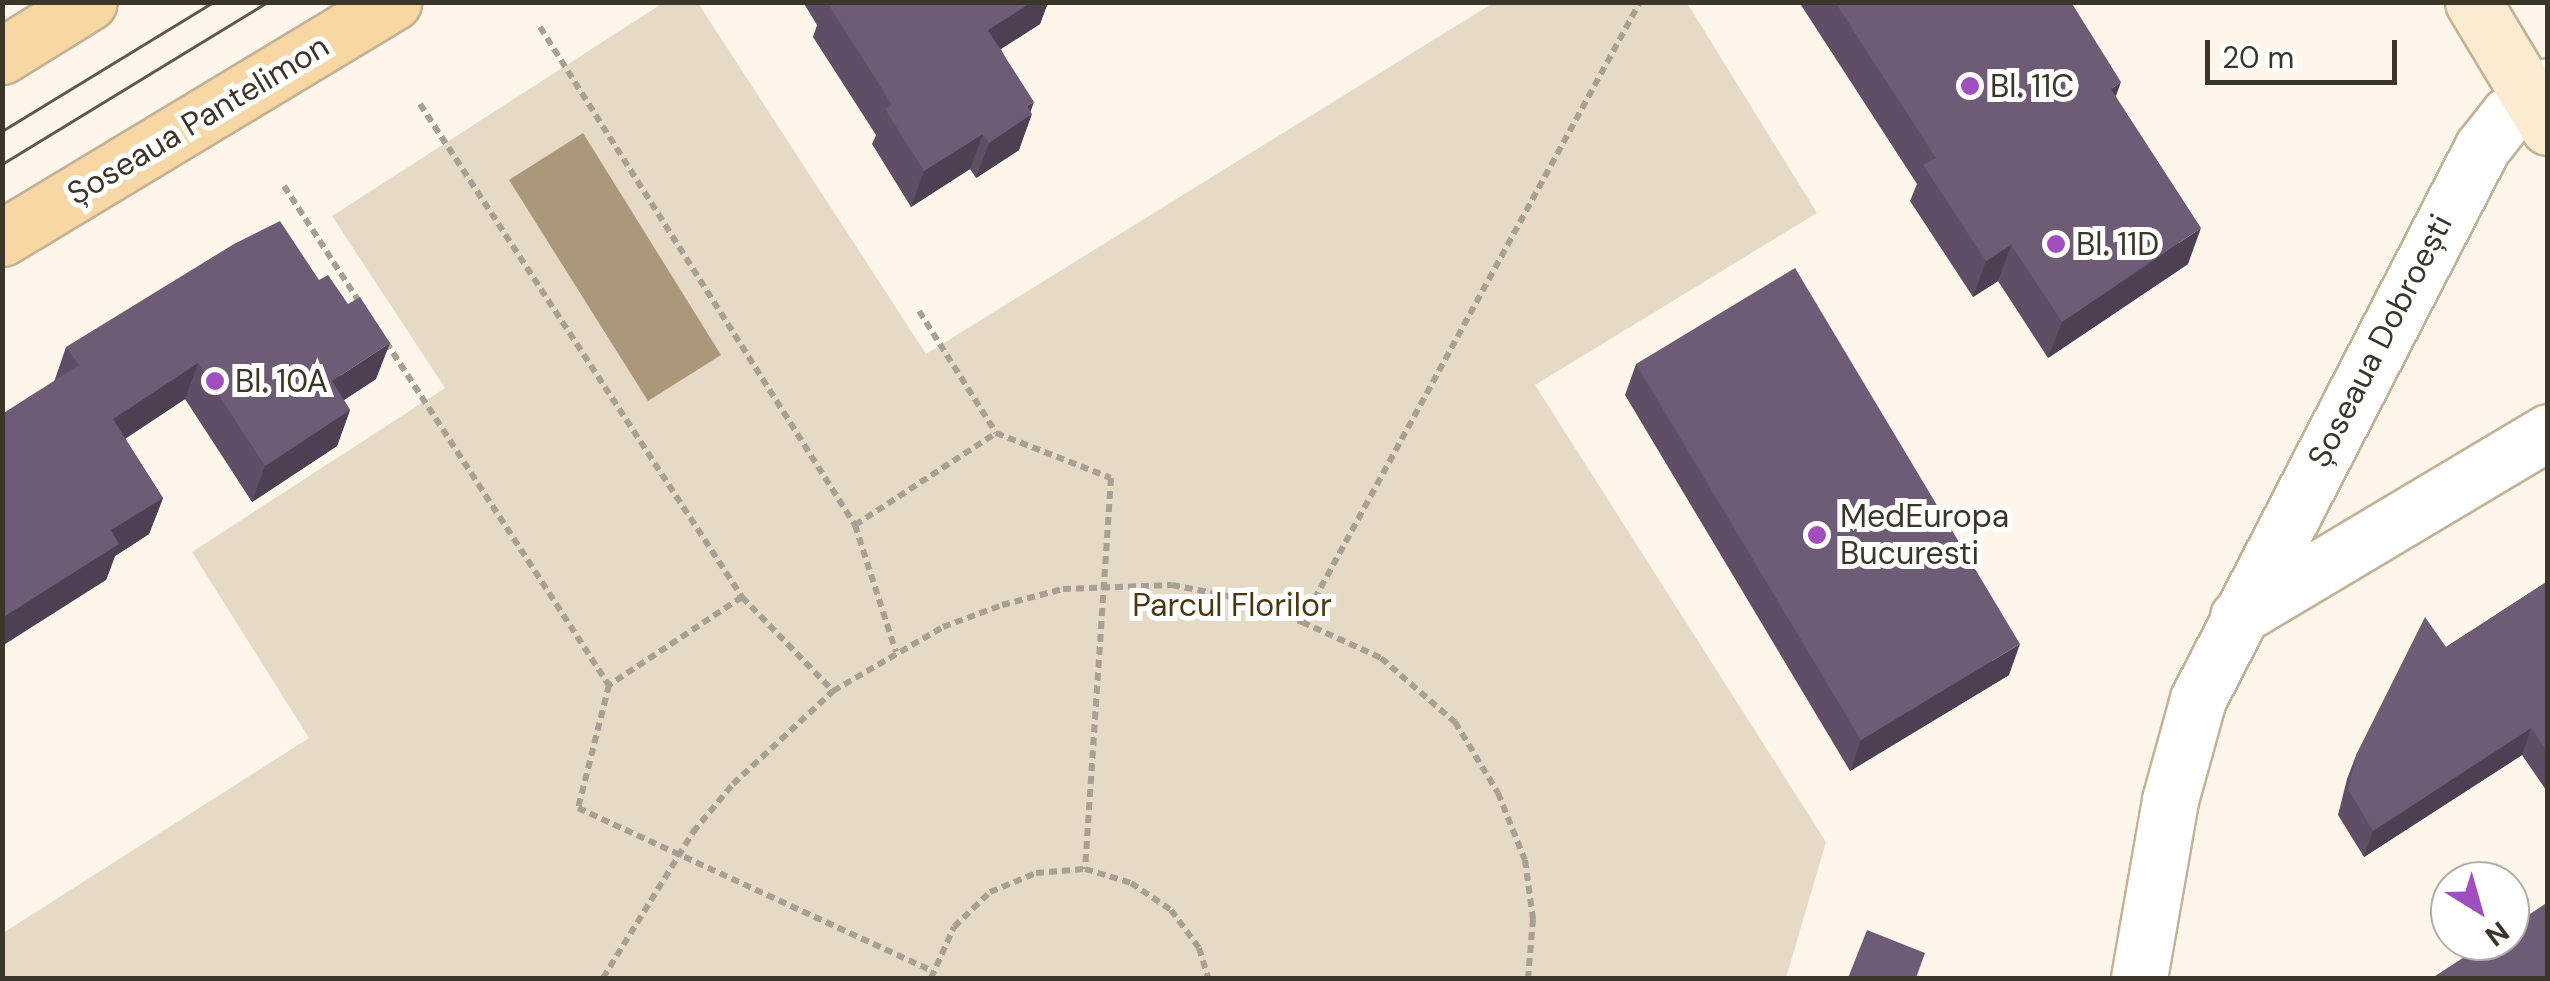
<!DOCTYPE html>
<html>
<head>
<meta charset="utf-8">
<style>
	body { margin:0 }
	#map { position:relative; width:2550px; height:981px; overflow:hidden; background:#fef6ea; font-family:"DM Sans",sans-serif }
	div>[style] { position:absolute }
	[style*='--x'] { left:calc(var(--x)*1px); top:calc(var(--y)*1px); width:calc(var(--w)*1px); rotate:calc(var(--a)*1deg) }
	.green>* { inset:0; background:#e6d9c6 }
	.water>* { inset:0; background:#ab987a }
	.path>* { height:6px; margin-top:-3px; transform-origin:0; background:repeating-linear-gradient(90deg,#a7a094 0 8px,transparent 0 13px) }
	.roads { filter:drop-shadow(2px 0 #c4b296) drop-shadow(-2px 0 #c4b296) drop-shadow(0 2px #c4b296) drop-shadow(0 -2px #c4b296) }
	.tertiary>* { height:55px; margin:-27.5px; padding:0 27.5px; transform-origin:27.5px; border-radius:27.5px; background:#fff }
	.secondary>* { height:55px; margin:-27.5px; padding:0 27.5px; transform-origin:27.5px; border-radius:27.5px; background:#fbecd1 }
	.primary>* { height:55px; margin:-27.5px; padding:0 27.5px; transform-origin:27.5px; border-radius:27.5px; background:#f7d8a4 }
	.tram>* { height:2.5px; margin:-1.25px; padding:0 1.25px; transform-origin:1.25px; border-radius:1.25px; background:#60584c }
	.wall>* { inset:0; background:#5f4e65 }
	.shaded-wall>* { inset:0; background:#4d4053 }
	.building>* { inset:0; background:#6e5b76 }
	.dots>* { width:28px; height:28px; translate:-50% -50%; box-sizing:border-box; border:5px solid #fff; border-radius:50% }
	span { translate:-50% -50%; white-space:nowrap; text-align:center; line-height:1.15; -webkit-text-stroke:10px #fff; paint-order:stroke }
	.poi-label { font-size:32px; color:#3c3529 }
	.left { translate:0 -50%; text-align:left }
	.street-label { font-size:32px; color:#3c3529 }
	.park-label { font-size:32px; color:#4d3710 }
	.frame { position:absolute; inset:0; border:5px solid #3c3529; pointer-events:none }
	.north { position:absolute; left:2430px; top:861px; width:100px; height:100px; box-sizing:border-box; background:#fff; border:2px solid #b1aea9; border-radius:50%; rotate:143deg; font-size:28px; font-weight:700; line-height:40px; text-align:center; color:#3c3529 }
	.north::after { content:''; display:block; margin:auto; width:35px; height:45px; background:#a14fbf; clip-path:polygon(50% 0,100% 100%,50% 72%,0 100%) }
	.scale { position:absolute; left:2205px; top:40px; width:192px; height:45px; box-sizing:border-box; border:5px solid #3c3529; border-top:0; padding-left:12px; font-size:30px; line-height:35px; white-space:nowrap; color:#3c3529; -webkit-text-stroke:8px #fff; paint-order:stroke }
</style>
</head>
<body>
<div id="map">
	<div class="green">
		<div style="clip-path:polygon(663px 3px,698px 3px,926px 354px,1493px 3px,1687px 3px,1817px 213px,1535px 385px,1826px 842px,1786px 978px,3px 978px,3px 933px,309px 738px,192px 552px,445px 388px,332px 216px)"></div>
	</div>
	<div class="water">
		<div style="clip-path:polygon(583px 133px,721px 355px,648px 401px,509px 180px)"></div>
	</div>
	<div class="path">
		<div style="--x:540;--y:27;--w:589;--a:57.69"></div>
		<div style="--x:855;--y:525;--w:133;--a:72.1"></div>
		<div style="--x:420;--y:104;--w:589;--a:56.85"></div>
		<div style="--x:742;--y:597;--w:131;--a:45.9"></div>
		<div style="--x:284;--y:186;--w:140;--a:57"></div>
		<div style="--x:919;--y:311;--w:144;--a:57.7"></div>
		<div style="--x:386;--y:342;--w:409;--a:57"></div>
		<div style="--x:855;--y:525;--w:168;--a:-33.1"></div>
		<div style="--x:996;--y:433;--w:123;--a:21.4"></div>
		<div style="--x:1111;--y:478;--w:392;--a:93.8"></div>
		<div style="--x:742;--y:597;--w:159;--a:146.5"></div>
		<div style="--x:609;--y:685;--w:127;--a:104.1"></div>
		<div style="--x:578;--y:808;--w:390;--a:24.7"></div>
		<div style="--x:1302;--y:622;--w:706;--a:-61.4"></div>
		<div style="--x:603;--y:978;--w:172;--a:-58.3"></div>
		<div style="--x:693;--y:832;--w:62;--a:-50.2"></div>
		<div style="--x:733;--y:784;--w:137;--a:-42.9"></div>
		<div style="--x:833;--y:691;--w:127;--a:-30.2"></div>
		<div style="--x:943;--y:627;--w:63;--a:-20.4"></div>
		<div style="--x:1002;--y:605;--w:63;--a:-14.7"></div>
		<div style="--x:1063;--y:589;--w:109;--a:-2.1"></div>
		<div style="--x:1172;--y:585;--w:53;--a:10.9"></div>
		<div style="--x:1224;--y:595;--w:83;--a:19.1"></div>
		<div style="--x:1302;--y:622;--w:87;--a:24.5"></div>
		<div style="--x:1381;--y:658;--w:98;--a:40.9"></div>
		<div style="--x:1455;--y:722;--w:83;--a:58.8"></div>
		<div style="--x:1498;--y:793;--w:72;--a:68.1"></div>
		<div style="--x:1525;--y:860;--w:60;--a:82.3"></div>
		<div style="--x:1533;--y:919;--w:59;--a:94.8"></div>
		<div style="--x:931;--y:978;--w:56;--a:-65.7"></div>
		<div style="--x:954;--y:927;--w:50;--a:-44.2"></div>
		<div style="--x:990;--y:892;--w:50;--a:-22.4"></div>
		<div style="--x:1036;--y:873;--w:49;--a:-4.7"></div>
		<div style="--x:1085;--y:869;--w:48;--a:16.9"></div>
		<div style="--x:1131;--y:883;--w:48;--a:34"></div>
		<div style="--x:1171;--y:910;--w:47;--a:53.6"></div>
		<div style="--x:1199;--y:948;--w:31;--a:73"></div>
	</div>
	<div class="roads">
		<div class="tertiary">
			<div style="--x:2238;--y:617;--w:361;--a:-30.8"></div>
			<div style="--x:2139;--y:978;--w:181;--a:-80.1"></div>
			<div style="--x:2170;--y:800;--w:105;--a:-74.5"></div>
			<div style="--x:2198;--y:699;--w:620;--a:-62.73"></div>
			<div style="--x:2482;--y:148;--w:42;--a:-51.8"></div>
			<div style="--x:2508;--y:115;--w:49;--a:-35.9"></div>
		</div>
		<div class="secondary">
			<div style="--x:2473;--y:2;--w:146;--a:59"></div>
		</div>
		<div class="primary">
			<div style="--x:2;--y:56;--w:102;--a:-31.8"></div>
			<div style="--x:2;--y:238;--w:457;--a:-31.1"></div>
		</div>
	</div>
	<div class="tram">
		<div style="--x:2;--y:131;--w:247;--a:-31.4"></div>
		<div style="--x:2;--y:164;--w:311;--a:-31.4"></div>
	</div>
	<div class="wall">
		<div style="clip-path:polygon(803px 2px,1052px 2px,1047px 5px,1040px 24px,1001px 49px,1030px 112px,1019px 150px,976px 178px,970px 169px,911px 207px,872px 144px,876px 135px,813px 37px,817px 25px)"></div>
		<div style="clip-path:polygon(1799px 2px,2071px 2px,2116px 97px,2188px 264px,2048px 358px,1998px 281px,1973px 297px,1910px 201px,1917px 184px)"></div>
		<div style="clip-path:polygon(66px 347px,376px 379px,344px 400px,350px 410px,337px 446px,252px 502px,185px 399px,125px 439px,163px 498px,149px 534px,115px 556px,106px 580px,54px 382px)"></div>
		<div style="clip-path:polygon(1636px 364px,2009px 675px,1850px 771px,1625px 395px)"></div>
		<div style="clip-path:polygon(2548px 581px,2548px 793px,2522px 755px,2364px 857px,2338px 815px,2347px 779px,2357px 753px,2446px 647px)"></div>
	</div>
	<div class="shaded-wall">
		<div style="clip-path:polygon(1032px 2px,1052px 2px,1047px 5px,1040px 24px,975px 65px,988px 30px)"></div>
		<div style="clip-path:polygon(2121px 82px,2108px 118px,2111px 89px)"></div>
		<div style="clip-path:polygon(1034px 102px,1029px 116px,1032px 114px,1019px 150px,976px 178px,989px 143px,1027px 106px)"></div>
		<div style="clip-path:polygon(983px 134px,970px 169px,911px 207px,924px 171px)"></div>
		<div style="clip-path:polygon(2201px 228px,2188px 264px,2048px 358px,2062px 322px)"></div>
		<div style="clip-path:polygon(2011px 245px,1998px 281px,1973px 297px,1986px 261px)"></div>
		<div style="clip-path:polygon(390px 343px,376px 379px,318px 417px,332px 381px)"></div>
		<div style="clip-path:polygon(198px 363px,185px 399px,100px 455px,113px 419px)"></div>
		<div style="clip-path:polygon(350px 410px,337px 446px,252px 502px,265px 466px)"></div>
		<div style="clip-path:polygon(163px 498px,149px 534px,115px 556px,106px 580px,2px 646px,2px 618px,111px 530px)"></div>
		<div style="clip-path:polygon(2020px 644px,2009px 675px,1850px 771px,1861px 740px)"></div>
		<div style="clip-path:polygon(2531px 728px,2522px 755px,2364px 857px,2373px 831px)"></div>
	</div>
	<div class="building">
		<div style="clip-path:polygon(827px 2px,1032px 2px,988px 30px,1034px 102px,1027px 106px,1032px 114px,989px 143px,983px 134px,924px 171px,885px 109px,892px 105px)"></div>
		<div style="clip-path:polygon(1835px 2px,2071px 2px,2121px 82px,2111px 89px,2201px 228px,2062px 322px,2011px 245px,1986px 261px,1923px 165px,1936px 158px)"></div>
		<div style="clip-path:polygon(280px 221px,319px 280px,328px 275px,348px 304px,360px 297px,390px 343px,332px 381px,350px 410px,265px 466px,198px 363px,113px 419px,163px 498px,111px 530px,119px 544px,2px 618px,2px 414px,79px 365px,66px 347px,234px 244px)"></div>
		<div style="clip-path:polygon(1795px 268px,2020px 644px,1861px 740px,1636px 364px)"></div>
		<div style="clip-path:polygon(2548px 581px,2548px 752px,2531px 728px,2373px 831px,2348px 789px,2357px 753px,2425px 617px,2446px 647px)"></div>
		<div style="clip-path:polygon(2548px 902px,2548px 978px,2432px 978px,2489px 941px,2510px 941px,2510px 927px)"></div>
		<div style="clip-path:polygon(1867px 930px,1925px 953px,1916px 978px,1848px 978px)"></div>
	</div>
	<div class="dots">
		<div style="left:1970px;top:86px;background:#a14fbf"></div>
		<div style="left:2056px;top:244px;background:#a14fbf"></div>
		<div style="left:215px;top:381px;background:#a14fbf"></div>
		<div style="left:1817px;top:535px;background:#a14fbf"></div>
	</div>
	<div class="poi-label">
		<span class="left" style="left:1990px;top:86px">Bl. 11C</span>
		<span class="left" style="left:2076px;top:244px">Bl. 11D</span>
		<span class="left" style="left:235px;top:381px">Bl. 10A</span>
		<span class="left" style="left:1840px;top:535px">MedEuropa<br>Bucuresti</span>
	</div>
	<div class="street-label">
		<span style="left:198px;top:120px;rotate:-31deg">Șoseaua Pantelimon</span>
		<span style="left:2380px;top:341px;rotate:-63deg">Șoseaua Dobroești</span>
	</div>
	<div class="park-label">
		<span style="left:1232px;top:605px">Parcul Florilor</span>
	</div>
	<div class="frame"></div>
	<div class="north">N</div>
	<div class="scale">20 m</div>
</div>
</body>
</html>
